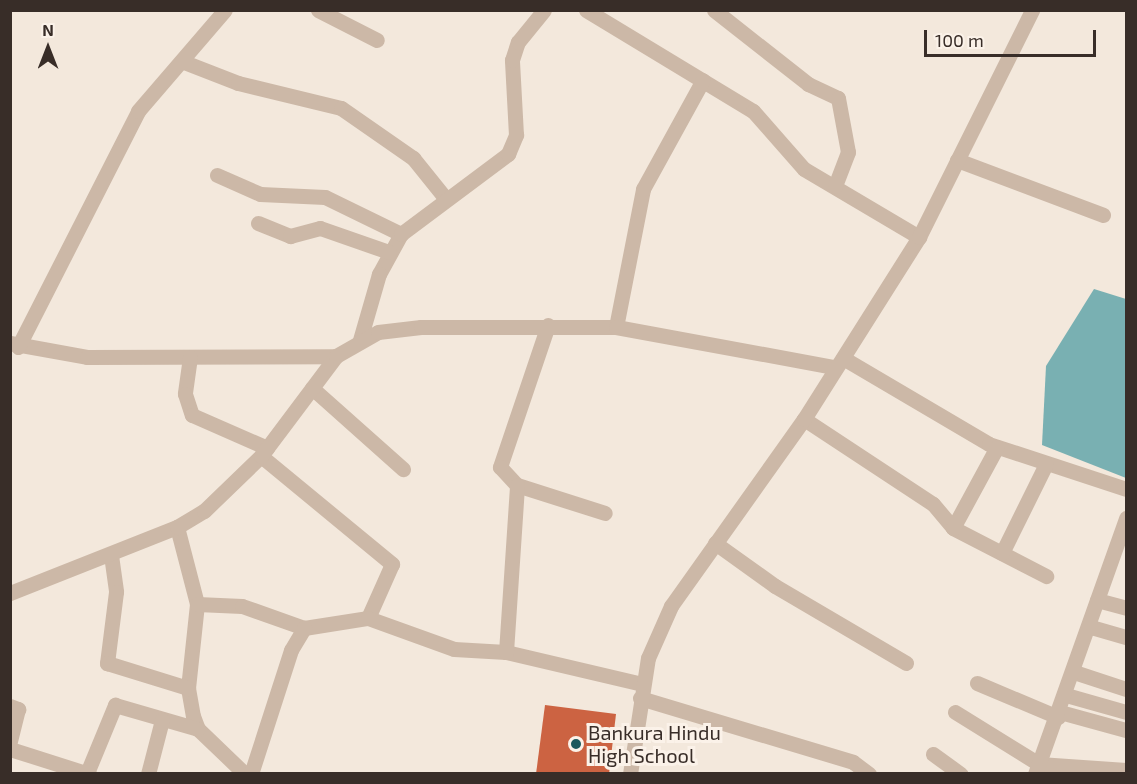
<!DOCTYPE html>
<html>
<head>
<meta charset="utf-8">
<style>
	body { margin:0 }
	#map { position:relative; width:1137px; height:784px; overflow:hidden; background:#f3e8dc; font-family:"Exo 2",sans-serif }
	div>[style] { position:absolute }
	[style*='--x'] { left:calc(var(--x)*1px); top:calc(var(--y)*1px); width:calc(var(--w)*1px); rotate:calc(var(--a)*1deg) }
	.water>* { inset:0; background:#79b0b2 }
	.building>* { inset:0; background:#cc6342 }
	.minor>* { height:15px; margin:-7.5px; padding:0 7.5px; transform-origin:7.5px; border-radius:7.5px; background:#ccb8a7 }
	.dots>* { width:16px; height:16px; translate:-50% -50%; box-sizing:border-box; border:3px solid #fbf2e9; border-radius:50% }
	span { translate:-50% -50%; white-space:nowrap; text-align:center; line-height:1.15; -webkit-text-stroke:6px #fbf2e9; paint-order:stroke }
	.poi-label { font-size:20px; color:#382d28 }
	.left { translate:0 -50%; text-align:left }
	.frame { position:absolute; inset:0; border:12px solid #382d28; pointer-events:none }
	.north { position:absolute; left:18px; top:18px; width:60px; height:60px; -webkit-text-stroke:4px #fbf2e9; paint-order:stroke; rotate:0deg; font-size:16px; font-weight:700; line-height:24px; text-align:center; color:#382d28 }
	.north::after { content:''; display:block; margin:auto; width:21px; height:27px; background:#382d28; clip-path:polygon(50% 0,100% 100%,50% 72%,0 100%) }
	.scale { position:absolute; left:924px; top:30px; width:172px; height:27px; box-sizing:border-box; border:3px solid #382d28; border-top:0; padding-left:8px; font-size:18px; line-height:21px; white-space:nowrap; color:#382d28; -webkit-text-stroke:4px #fbf2e9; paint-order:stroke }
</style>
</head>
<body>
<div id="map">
	<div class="water">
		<div style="clip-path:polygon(1094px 289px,1126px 299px,1126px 478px,1042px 445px,1046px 366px)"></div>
	</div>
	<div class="building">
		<div style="clip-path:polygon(545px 705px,616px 714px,609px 774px,536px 774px)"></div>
	</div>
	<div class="minor">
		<div style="--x:318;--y:10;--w:66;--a:27"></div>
		<div style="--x:586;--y:10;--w:195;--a:31.2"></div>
		<div style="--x:753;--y:111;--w:77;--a:48.7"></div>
		<div style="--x:804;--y:169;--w:134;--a:30.6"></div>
		<div style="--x:714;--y:10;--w:120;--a:38.2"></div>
		<div style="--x:808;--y:84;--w:33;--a:25"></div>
		<div style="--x:838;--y:98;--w:55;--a:79.5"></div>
		<div style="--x:848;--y:152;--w:36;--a:111"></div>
		<div style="--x:184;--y:62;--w:58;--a:21.3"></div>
		<div style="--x:238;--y:83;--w:106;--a:13.6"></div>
		<div style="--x:341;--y:108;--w:88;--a:34.8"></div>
		<div style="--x:413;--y:158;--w:53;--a:51.2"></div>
		<div style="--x:957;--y:160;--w:156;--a:20.6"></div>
		<div style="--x:217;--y:175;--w:47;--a:23.8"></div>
		<div style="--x:260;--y:194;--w:65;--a:2.6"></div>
		<div style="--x:325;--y:197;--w:85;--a:26"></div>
		<div style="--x:401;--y:234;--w:46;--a:118.8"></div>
		<div style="--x:379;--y:274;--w:69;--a:106.1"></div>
		<div style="--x:258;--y:223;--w:35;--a:22"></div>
		<div style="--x:290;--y:236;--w:31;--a:-15"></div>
		<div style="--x:320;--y:228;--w:73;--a:19.2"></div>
		<div style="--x:401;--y:234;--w:134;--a:-36.8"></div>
		<div style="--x:508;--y:154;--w:21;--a:-67"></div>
		<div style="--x:516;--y:135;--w:75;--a:-93.1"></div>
		<div style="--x:512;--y:60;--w:19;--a:-72"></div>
		<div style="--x:518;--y:42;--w:41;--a:-50.9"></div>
		<div style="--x:548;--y:325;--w:150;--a:108.7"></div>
		<div style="--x:500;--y:467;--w:25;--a:47"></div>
		<div style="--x:517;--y:485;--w:92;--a:17.7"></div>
		<div style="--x:616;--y:327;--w:141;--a:-78.9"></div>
		<div style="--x:643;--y:189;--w:124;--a:-61.2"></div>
		<div style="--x:10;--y:343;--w:78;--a:10.3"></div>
		<div style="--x:87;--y:357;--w:249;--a:-0.2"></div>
		<div style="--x:18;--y:347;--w:265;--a:-63"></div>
		<div style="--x:138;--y:111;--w:133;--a:-49.3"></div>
		<div style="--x:190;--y:357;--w:37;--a:98"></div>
		<div style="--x:185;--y:394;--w:22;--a:72"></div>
		<div style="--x:192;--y:415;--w:82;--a:23.7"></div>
		<div style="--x:843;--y:358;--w:169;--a:30.5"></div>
		<div style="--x:989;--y:444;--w:144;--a:18.2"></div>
		<div style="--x:312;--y:388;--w:122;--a:41.7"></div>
		<div style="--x:804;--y:419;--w:154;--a:33.4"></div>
		<div style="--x:933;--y:504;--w:31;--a:50"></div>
		<div style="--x:953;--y:528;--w:105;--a:27.3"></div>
		<div style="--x:261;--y:456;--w:170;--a:39.5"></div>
		<div style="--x:392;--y:564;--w:59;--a:114"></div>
		<div style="--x:177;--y:527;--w:80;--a:75.4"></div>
		<div style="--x:197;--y:604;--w:84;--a:96.1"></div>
		<div style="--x:188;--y:688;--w:28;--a:80"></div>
		<div style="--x:193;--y:716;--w:14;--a:69"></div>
		<div style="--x:198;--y:729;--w:65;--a:43.8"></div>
		<div style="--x:953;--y:528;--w:92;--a:-61.5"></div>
		<div style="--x:715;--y:543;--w:74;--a:35.6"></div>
		<div style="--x:775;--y:586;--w:152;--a:30.4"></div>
		<div style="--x:1002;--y:553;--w:99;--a:-63.7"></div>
		<div style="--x:111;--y:555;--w:37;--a:82"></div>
		<div style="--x:116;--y:592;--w:72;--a:97.2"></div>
		<div style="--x:107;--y:663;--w:85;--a:17.2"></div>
		<div style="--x:10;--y:593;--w:180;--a:-21.6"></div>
		<div style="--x:177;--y:527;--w:31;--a:-31"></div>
		<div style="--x:204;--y:511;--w:79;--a:-44"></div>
		<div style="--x:261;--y:456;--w:125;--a:-53.1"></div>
		<div style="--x:336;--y:356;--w:48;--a:-29.7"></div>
		<div style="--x:378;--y:332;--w:43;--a:-6.6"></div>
		<div style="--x:421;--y:327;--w:195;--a:0"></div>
		<div style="--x:616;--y:327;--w:223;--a:10.4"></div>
		<div style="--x:1097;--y:600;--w:30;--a:15"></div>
		<div style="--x:197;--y:604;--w:45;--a:2.5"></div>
		<div style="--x:242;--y:606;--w:66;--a:19.5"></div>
		<div style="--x:304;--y:628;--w:65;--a:-8.9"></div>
		<div style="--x:368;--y:618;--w:91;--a:19.8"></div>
		<div style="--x:454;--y:649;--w:52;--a:3.3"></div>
		<div style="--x:506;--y:652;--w:140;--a:13.2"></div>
		<div style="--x:1091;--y:627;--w:36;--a:16"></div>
		<div style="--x:506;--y:652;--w:167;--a:-86.2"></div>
		<div style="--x:1074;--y:672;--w:55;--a:18.1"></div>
		<div style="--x:977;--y:683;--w:88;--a:22.8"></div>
		<div style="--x:1066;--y:695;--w:62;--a:15.8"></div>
		<div style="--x:640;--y:698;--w:222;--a:16.7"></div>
		<div style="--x:853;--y:762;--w:20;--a:37"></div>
		<div style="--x:10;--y:706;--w:9;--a:21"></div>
		<div style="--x:18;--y:709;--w:34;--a:104"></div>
		<div style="--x:955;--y:712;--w:99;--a:31.8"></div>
		<div style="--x:1039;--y:764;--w:87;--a:3.9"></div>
		<div style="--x:1060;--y:712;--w:68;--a:15.3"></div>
		<div style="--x:10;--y:749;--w:83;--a:17.6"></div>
		<div style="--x:933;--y:754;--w:34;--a:36"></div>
		<div style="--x:87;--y:773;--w:74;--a:-67.6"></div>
		<div style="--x:115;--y:705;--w:86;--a:16.1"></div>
		<div style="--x:148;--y:774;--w:56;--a:-75.5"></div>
		<div style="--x:251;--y:774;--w:130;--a:-72.1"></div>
		<div style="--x:291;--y:650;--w:26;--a:-59"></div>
		<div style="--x:630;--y:774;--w:117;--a:-81.2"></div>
		<div style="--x:648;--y:658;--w:57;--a:-66.1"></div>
		<div style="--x:671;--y:606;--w:229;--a:-54.6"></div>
		<div style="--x:804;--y:419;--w:215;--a:-57.7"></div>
		<div style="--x:919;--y:237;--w:254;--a:-63.5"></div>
		<div style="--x:1035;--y:774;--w:272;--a:-70.4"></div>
	</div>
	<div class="dots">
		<div style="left:576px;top:744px;background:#1b585c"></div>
	</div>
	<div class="poi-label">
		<span class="left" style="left:588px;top:744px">Bankura Hindu<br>High School</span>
	</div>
	<div class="frame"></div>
	<div class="north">N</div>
	<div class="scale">100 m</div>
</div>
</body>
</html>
